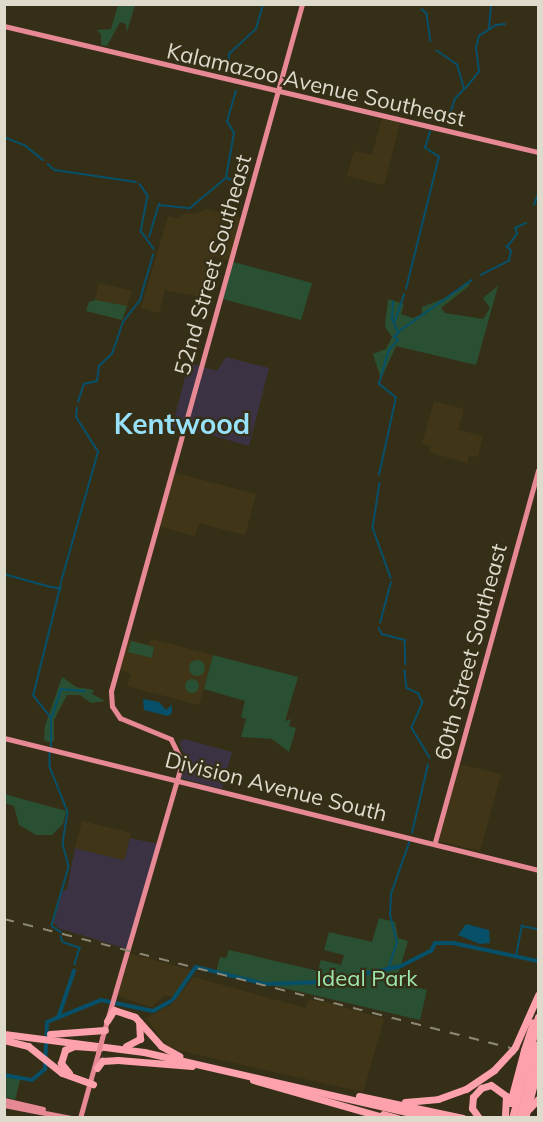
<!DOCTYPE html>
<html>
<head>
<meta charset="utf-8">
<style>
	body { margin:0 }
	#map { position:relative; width:543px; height:1122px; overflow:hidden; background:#362f18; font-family:Mulish,sans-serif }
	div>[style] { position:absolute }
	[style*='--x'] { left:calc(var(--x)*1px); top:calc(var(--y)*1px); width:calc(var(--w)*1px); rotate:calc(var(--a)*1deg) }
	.commercial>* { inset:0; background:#3b3343 }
	.built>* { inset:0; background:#403617 }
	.green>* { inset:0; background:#295032 }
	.round { border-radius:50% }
	.water>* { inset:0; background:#06506a }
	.stream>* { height:1.5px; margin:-0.75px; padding:0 0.75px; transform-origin:0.75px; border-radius:0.75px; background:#06506a }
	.river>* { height:4px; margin:-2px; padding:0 2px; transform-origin:2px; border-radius:2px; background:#06506a }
	.major>* { height:5px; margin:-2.5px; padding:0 2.5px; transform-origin:2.5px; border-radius:2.5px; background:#e78895 }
	.highway>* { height:7px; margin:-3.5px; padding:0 3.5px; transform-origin:3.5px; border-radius:3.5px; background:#fda1ad }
	.rail>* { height:1.5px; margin-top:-0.75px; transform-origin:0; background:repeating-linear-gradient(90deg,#8c8774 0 10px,transparent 0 20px) }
	.major-bridge>* { height:5px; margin:-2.5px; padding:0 2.5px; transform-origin:2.5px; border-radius:2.5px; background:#e78895 }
	.highway-bridge>* { height:7px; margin:-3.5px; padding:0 3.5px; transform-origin:3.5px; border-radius:3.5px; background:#fda1ad }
	span { translate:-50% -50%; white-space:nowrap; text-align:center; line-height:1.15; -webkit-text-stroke:4.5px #362f18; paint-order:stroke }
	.street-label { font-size:22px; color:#dedacc }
	.park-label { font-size:22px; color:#9de6ac }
	.district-label { font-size:28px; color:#97e1f9; font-weight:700 }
	.frame { position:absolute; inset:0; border:6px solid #dedacc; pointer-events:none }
</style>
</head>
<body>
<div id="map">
	<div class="commercial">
		<div style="clip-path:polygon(226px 357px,269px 368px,249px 446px,186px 428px,203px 367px,217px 371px)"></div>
		<div style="clip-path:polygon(189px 363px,200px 366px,183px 429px,172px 427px)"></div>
		<div style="clip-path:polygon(184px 739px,232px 752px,222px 789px,181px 778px,186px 760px,179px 742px)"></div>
		<div style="clip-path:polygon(130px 838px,158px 844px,127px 949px,58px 928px,54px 923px,62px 892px,67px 889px,75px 848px,124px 860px)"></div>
	</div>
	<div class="built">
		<div style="clip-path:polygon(382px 118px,400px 123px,384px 185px,347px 176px,354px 151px,372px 155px)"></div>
		<div style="clip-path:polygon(207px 209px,242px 218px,230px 261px,213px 256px,201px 297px,165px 290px,159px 313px,141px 308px,168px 216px,178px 219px,185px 213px,195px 214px)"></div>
		<div style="clip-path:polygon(99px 283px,132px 291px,122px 320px,86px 311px,89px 302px,94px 303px)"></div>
		<div style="clip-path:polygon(434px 401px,464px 409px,458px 430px,483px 436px,478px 457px,469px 455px,467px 463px,429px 452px,430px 446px,422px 444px)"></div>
		<div style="clip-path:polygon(172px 472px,256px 494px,245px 535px,199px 523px,195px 536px,158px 526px)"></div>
		<div style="clip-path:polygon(127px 639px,149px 645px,151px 639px,213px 655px,199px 705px,127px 686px,131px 674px,119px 670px)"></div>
		<div style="clip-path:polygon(459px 764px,501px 774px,480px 851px,439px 841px)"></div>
		<div style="clip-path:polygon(82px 821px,131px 833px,124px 860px,75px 848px)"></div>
		<div style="clip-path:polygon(130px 954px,192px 970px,172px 997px,165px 995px,152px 1007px,118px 996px)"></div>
		<div style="clip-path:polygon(194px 977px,305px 1008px,309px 1000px,326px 1002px,384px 1019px,363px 1092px,168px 1048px,146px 1018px,171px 1005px)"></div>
	</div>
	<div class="green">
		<div style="clip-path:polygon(118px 5px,135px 5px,127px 32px,126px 24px,120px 22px,107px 46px,101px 45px,101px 34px,97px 30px,111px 29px)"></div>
		<div style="clip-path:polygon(233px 262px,312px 283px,301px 320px,223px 299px)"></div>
		<div style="clip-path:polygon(467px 282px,470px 285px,441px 308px,445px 313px,483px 319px,490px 308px,483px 298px,498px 286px,476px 365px,396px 346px,381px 379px,373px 354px,386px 349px,392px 337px,385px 327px,388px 299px,404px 304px,401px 314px,413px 318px,422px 314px,422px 307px,448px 297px)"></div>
		<div style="clip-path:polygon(95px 300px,127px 306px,122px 320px,86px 311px,89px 302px)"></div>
		<div style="clip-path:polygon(131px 641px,154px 647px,152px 658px,128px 652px)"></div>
		<div style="clip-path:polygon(213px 655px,298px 677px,285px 721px,291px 719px,289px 726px,296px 728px,289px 752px,272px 739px,241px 737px,246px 719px,241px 717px,245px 701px,204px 689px)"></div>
		<div class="round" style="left:189px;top:660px;width:16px;height:16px"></div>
		<div style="clip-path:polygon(62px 677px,76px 687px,94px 690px,92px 694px,105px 701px,91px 703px,80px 695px,67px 695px,54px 720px,54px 741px,48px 742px,44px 740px,45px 726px)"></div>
		<div class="round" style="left:185px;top:679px;width:14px;height:14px"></div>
		<div style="clip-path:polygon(4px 794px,66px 811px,63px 824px,52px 835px,36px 835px,19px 825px,14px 806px,5px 803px)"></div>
		<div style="clip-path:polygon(379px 918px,395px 922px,398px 938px,408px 941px,396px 982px,427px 990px,420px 1020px,216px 972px,220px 957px,226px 958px,229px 950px,318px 971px,321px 960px,341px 965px,344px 955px,324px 950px,329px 932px,372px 942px)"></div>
		<div style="clip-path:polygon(5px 1074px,21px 1076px,15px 1100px,5px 1097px)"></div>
	</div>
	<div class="water">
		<div style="clip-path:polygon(143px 699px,159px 702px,166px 710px,172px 705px,172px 713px,168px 716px,144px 710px)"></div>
		<div style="clip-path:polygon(466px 924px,489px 930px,490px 943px,480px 944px,458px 935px)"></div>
	</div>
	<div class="stream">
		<div style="--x:422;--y:9;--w:7;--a:45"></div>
		<div style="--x:427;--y:14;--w:27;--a:82"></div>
		<div style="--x:489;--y:28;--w:24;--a:-85"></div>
		<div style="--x:228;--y:73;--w:19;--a:-87"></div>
		<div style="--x:229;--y:54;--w:37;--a:-43"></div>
		<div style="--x:256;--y:29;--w:26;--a:-74"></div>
		<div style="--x:465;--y:89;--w:22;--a:-51"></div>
		<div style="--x:479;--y:72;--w:24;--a:-97"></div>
		<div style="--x:476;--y:48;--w:12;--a:-76"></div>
		<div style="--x:479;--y:36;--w:20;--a:-33"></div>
		<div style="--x:496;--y:25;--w:9;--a:-6"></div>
		<div style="--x:435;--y:119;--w:8;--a:-50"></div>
		<div style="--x:440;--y:113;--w:11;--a:-10"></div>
		<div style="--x:451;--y:111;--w:13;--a:-72"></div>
		<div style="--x:455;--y:99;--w:13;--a:-48"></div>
		<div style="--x:464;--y:89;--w:25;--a:-106"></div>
		<div style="--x:457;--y:65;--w:24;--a:-145"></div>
		<div style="--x:4;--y:137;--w:24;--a:22"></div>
		<div style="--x:26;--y:146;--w:22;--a:39"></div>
		<div style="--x:48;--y:164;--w:9;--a:41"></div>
		<div style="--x:55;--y:170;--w:82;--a:8.4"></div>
		<div style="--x:227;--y:178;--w:11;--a:22"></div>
		<div style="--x:140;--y:184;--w:14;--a:56"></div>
		<div style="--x:148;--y:196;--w:36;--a:101"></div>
		<div style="--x:141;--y:231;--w:22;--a:54"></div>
		<div style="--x:534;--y:205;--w:12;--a:-70"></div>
		<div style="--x:149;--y:237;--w:34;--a:-73"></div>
		<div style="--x:159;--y:205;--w:31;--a:6"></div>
		<div style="--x:190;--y:208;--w:47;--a:-39.8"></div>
		<div style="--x:226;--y:178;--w:46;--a:-79.9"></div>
		<div style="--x:234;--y:133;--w:13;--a:-122"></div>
		<div style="--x:227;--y:122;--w:32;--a:-74"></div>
		<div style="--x:481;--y:275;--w:31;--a:-27"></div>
		<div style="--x:509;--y:261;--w:10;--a:-79"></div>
		<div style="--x:511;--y:251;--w:6;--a:-135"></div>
		<div style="--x:507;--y:247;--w:16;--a:-52"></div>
		<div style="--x:517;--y:234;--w:6;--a:-108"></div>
		<div style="--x:515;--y:228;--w:12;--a:-24"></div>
		<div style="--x:406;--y:289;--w:136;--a:-76"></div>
		<div style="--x:439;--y:157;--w:17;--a:-147"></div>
		<div style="--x:425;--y:148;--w:17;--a:-73"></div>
		<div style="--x:395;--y:321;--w:28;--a:-71"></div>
		<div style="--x:398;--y:332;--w:90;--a:-35.1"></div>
		<div style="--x:78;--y:402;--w:19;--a:-72"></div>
		<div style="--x:84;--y:384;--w:13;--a:-13"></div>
		<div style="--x:97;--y:381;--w:15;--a:-82"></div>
		<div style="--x:99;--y:366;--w:18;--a:-43"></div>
		<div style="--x:112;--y:354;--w:34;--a:-71"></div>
		<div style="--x:123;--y:322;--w:28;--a:-52"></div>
		<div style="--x:140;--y:300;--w:47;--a:-73.9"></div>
		<div style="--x:379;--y:475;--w:79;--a:-77.6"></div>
		<div style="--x:396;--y:398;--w:22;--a:-141"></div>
		<div style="--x:379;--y:384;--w:35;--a:-74"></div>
		<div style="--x:389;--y:350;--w:13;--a:-48"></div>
		<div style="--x:398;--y:340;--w:5;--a:-143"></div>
		<div style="--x:394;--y:337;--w:6;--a:-45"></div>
		<div style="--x:398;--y:333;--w:15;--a:-113"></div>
		<div style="--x:392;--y:319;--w:17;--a:-87"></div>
		<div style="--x:380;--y:483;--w:46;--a:98.8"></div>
		<div style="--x:373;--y:528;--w:53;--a:70.2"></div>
		<div style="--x:4;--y:574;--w:49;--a:15.5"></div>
		<div style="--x:61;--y:582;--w:135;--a:-74.1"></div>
		<div style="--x:98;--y:452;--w:41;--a:-122.2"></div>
		<div style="--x:76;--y:417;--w:9;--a:-84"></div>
		<div style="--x:53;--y:587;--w:8;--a:14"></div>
		<div style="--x:380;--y:623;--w:42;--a:-75"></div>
		<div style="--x:379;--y:628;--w:7;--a:63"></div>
		<div style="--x:382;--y:634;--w:24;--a:15"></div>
		<div style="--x:405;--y:640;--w:24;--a:88"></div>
		<div style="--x:405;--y:670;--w:18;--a:84"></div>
		<div style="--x:407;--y:688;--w:12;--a:24"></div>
		<div style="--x:418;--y:693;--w:10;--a:61"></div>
		<div style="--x:423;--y:702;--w:28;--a:113"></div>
		<div style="--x:412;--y:728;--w:35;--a:59"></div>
		<div style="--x:52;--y:717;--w:29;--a:-72"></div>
		<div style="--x:61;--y:689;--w:24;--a:5"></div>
		<div style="--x:51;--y:747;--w:29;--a:-90"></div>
		<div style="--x:51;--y:718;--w:28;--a:-129"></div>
		<div style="--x:33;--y:696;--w:115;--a:-76"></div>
		<div style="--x:50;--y:752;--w:15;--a:90"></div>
		<div style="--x:50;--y:767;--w:48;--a:68.2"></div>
		<div style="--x:68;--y:812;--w:32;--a:99"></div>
		<div style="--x:63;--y:844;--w:24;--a:75"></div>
		<div style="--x:69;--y:867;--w:61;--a:106.1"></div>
		<div style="--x:52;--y:926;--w:11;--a:34"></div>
		<div style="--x:412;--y:833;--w:70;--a:-76.8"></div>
		<div style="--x:61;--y:936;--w:6;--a:72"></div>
		<div style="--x:63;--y:942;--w:18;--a:19"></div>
		<div style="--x:80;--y:948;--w:17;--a:107"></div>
		<div style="--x:516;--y:956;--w:31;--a:-79"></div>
		<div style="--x:522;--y:926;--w:16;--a:11"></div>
		<div style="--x:388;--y:970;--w:28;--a:-72"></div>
		<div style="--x:397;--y:943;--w:29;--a:-104"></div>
		<div style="--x:390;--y:915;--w:21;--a:-87"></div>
		<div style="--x:391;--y:894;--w:57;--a:-70.6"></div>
	</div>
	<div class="river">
		<div style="--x:174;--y:998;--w:38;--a:-55"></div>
		<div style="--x:196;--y:967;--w:71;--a:13.8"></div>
		<div style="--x:265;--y:984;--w:59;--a:-1.9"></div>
		<div style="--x:324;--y:982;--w:79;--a:-11.7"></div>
		<div style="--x:401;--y:966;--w:34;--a:-27"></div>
		<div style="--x:431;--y:951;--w:9;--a:-63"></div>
		<div style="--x:435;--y:943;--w:18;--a:0"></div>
		<div style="--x:453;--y:943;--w:87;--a:12"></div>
		<div style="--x:58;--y:1018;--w:50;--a:-71.2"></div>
		<div style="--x:4;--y:1075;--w:28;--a:10"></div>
		<div style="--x:32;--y:1080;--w:17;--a:-40"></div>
		<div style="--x:45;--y:1069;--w:47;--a:-87.6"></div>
		<div style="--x:47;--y:1022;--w:58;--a:-22.2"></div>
		<div style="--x:101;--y:1000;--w:53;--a:11.9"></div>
		<div style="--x:153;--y:1011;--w:21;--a:-29"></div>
	</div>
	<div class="major">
		<div style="--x:4;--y:26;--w:549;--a:13.28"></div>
		<div style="--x:4;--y:738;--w:550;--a:13.88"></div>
		<div style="--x:435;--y:842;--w:386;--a:-74.5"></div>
		<div style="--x:102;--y:1038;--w:287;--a:-73.8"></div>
		<div style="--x:182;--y:762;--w:25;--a:-116"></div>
		<div style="--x:171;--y:739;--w:55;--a:-157.6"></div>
		<div style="--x:120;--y:718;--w:14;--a:-124"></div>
		<div style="--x:112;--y:706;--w:15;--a:-94"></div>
		<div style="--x:111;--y:691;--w:713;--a:-74.46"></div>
		<div style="--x:4;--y:1100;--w:40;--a:13"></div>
		<div style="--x:4;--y:1105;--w:68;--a:11"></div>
		<div style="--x:80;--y:1118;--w:67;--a:-74.5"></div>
	</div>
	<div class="highway">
		<div style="--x:107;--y:1021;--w:13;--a:-58"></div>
		<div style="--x:114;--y:1010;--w:22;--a:18"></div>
		<div style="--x:135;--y:1017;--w:39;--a:48"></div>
		<div style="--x:161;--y:1046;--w:21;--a:29"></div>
		<div style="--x:4;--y:1034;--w:141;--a:7.3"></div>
		<div style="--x:144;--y:1052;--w:296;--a:12.9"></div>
		<div style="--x:50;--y:1034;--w:55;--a:-4.2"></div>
		<div style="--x:4;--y:1040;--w:25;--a:14"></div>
		<div style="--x:28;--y:1046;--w:43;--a:38.5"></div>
		<div style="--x:62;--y:1073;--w:33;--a:20"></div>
		<div style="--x:126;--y:1046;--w:16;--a:-27"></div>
		<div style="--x:140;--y:1039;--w:17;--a:-93"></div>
		<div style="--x:515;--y:1047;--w:57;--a:-66.1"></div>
		<div style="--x:524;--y:1050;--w:29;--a:-72"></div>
		<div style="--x:530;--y:1051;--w:35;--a:-77"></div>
		<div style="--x:536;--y:1053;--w:9;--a:-77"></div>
		<div style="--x:97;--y:1068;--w:9;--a:-54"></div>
		<div style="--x:102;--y:1061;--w:16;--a:-4"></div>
		<div style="--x:118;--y:1060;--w:74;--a:4.6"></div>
		<div style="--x:69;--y:1073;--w:13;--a:-129"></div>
		<div style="--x:61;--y:1063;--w:14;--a:-73"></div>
		<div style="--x:65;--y:1050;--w:10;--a:-24"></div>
		<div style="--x:74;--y:1046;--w:26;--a:4"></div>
		<div style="--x:253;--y:1080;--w:138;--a:15.9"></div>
		<div style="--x:359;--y:1096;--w:106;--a:11.9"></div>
		<div style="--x:405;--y:1102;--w:33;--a:-5"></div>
		<div style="--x:438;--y:1099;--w:30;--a:-20"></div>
		<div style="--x:466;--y:1089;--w:34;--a:-34"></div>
		<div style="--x:494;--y:1070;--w:26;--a:-47"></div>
		<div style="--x:510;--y:1103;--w:51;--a:-75.1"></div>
		<div style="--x:529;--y:1109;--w:13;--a:-48"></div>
		<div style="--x:383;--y:1114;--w:15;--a:16"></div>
		<div style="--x:479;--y:1118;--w:12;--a:-125"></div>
		<div style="--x:472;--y:1108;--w:11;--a:-85"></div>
		<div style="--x:473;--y:1097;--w:12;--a:-48"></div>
		<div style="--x:481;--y:1088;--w:10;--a:-17"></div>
		<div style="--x:491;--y:1085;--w:19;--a:36"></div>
		<div style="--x:506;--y:1096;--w:22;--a:93"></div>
		<div style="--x:512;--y:1118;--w:65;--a:-74.9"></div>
		<div style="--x:519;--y:1118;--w:63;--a:-75.3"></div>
		<div style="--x:525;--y:1118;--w:52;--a:-75.4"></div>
	</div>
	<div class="rail">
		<div style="--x:4;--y:919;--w:551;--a:14.29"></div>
	</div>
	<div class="major-bridge">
		<div style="--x:98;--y:1053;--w:16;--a:-75"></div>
	</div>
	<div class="highway-bridge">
		<div style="--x:512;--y:1051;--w:5;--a:-53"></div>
		<div style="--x:523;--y:1054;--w:4;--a:-76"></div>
		<div style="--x:529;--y:1055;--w:4;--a:-76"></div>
		<div style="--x:535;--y:1057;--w:4;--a:-76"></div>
	</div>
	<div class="street-label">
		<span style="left:316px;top:85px;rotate:13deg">Kalamazoo Avenue Southeast</span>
		<span style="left:213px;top:265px;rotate:-74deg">52nd Street Southeast</span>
		<span style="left:471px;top:652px;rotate:-75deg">60th Street Southeast</span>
		<span style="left:276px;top:787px;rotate:14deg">Division Avenue South</span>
	</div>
	<div class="park-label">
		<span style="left:367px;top:979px">Ideal Park</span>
	</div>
	<div class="district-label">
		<span style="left:182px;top:424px">Kentwood</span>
	</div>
	<div class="frame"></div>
</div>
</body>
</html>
